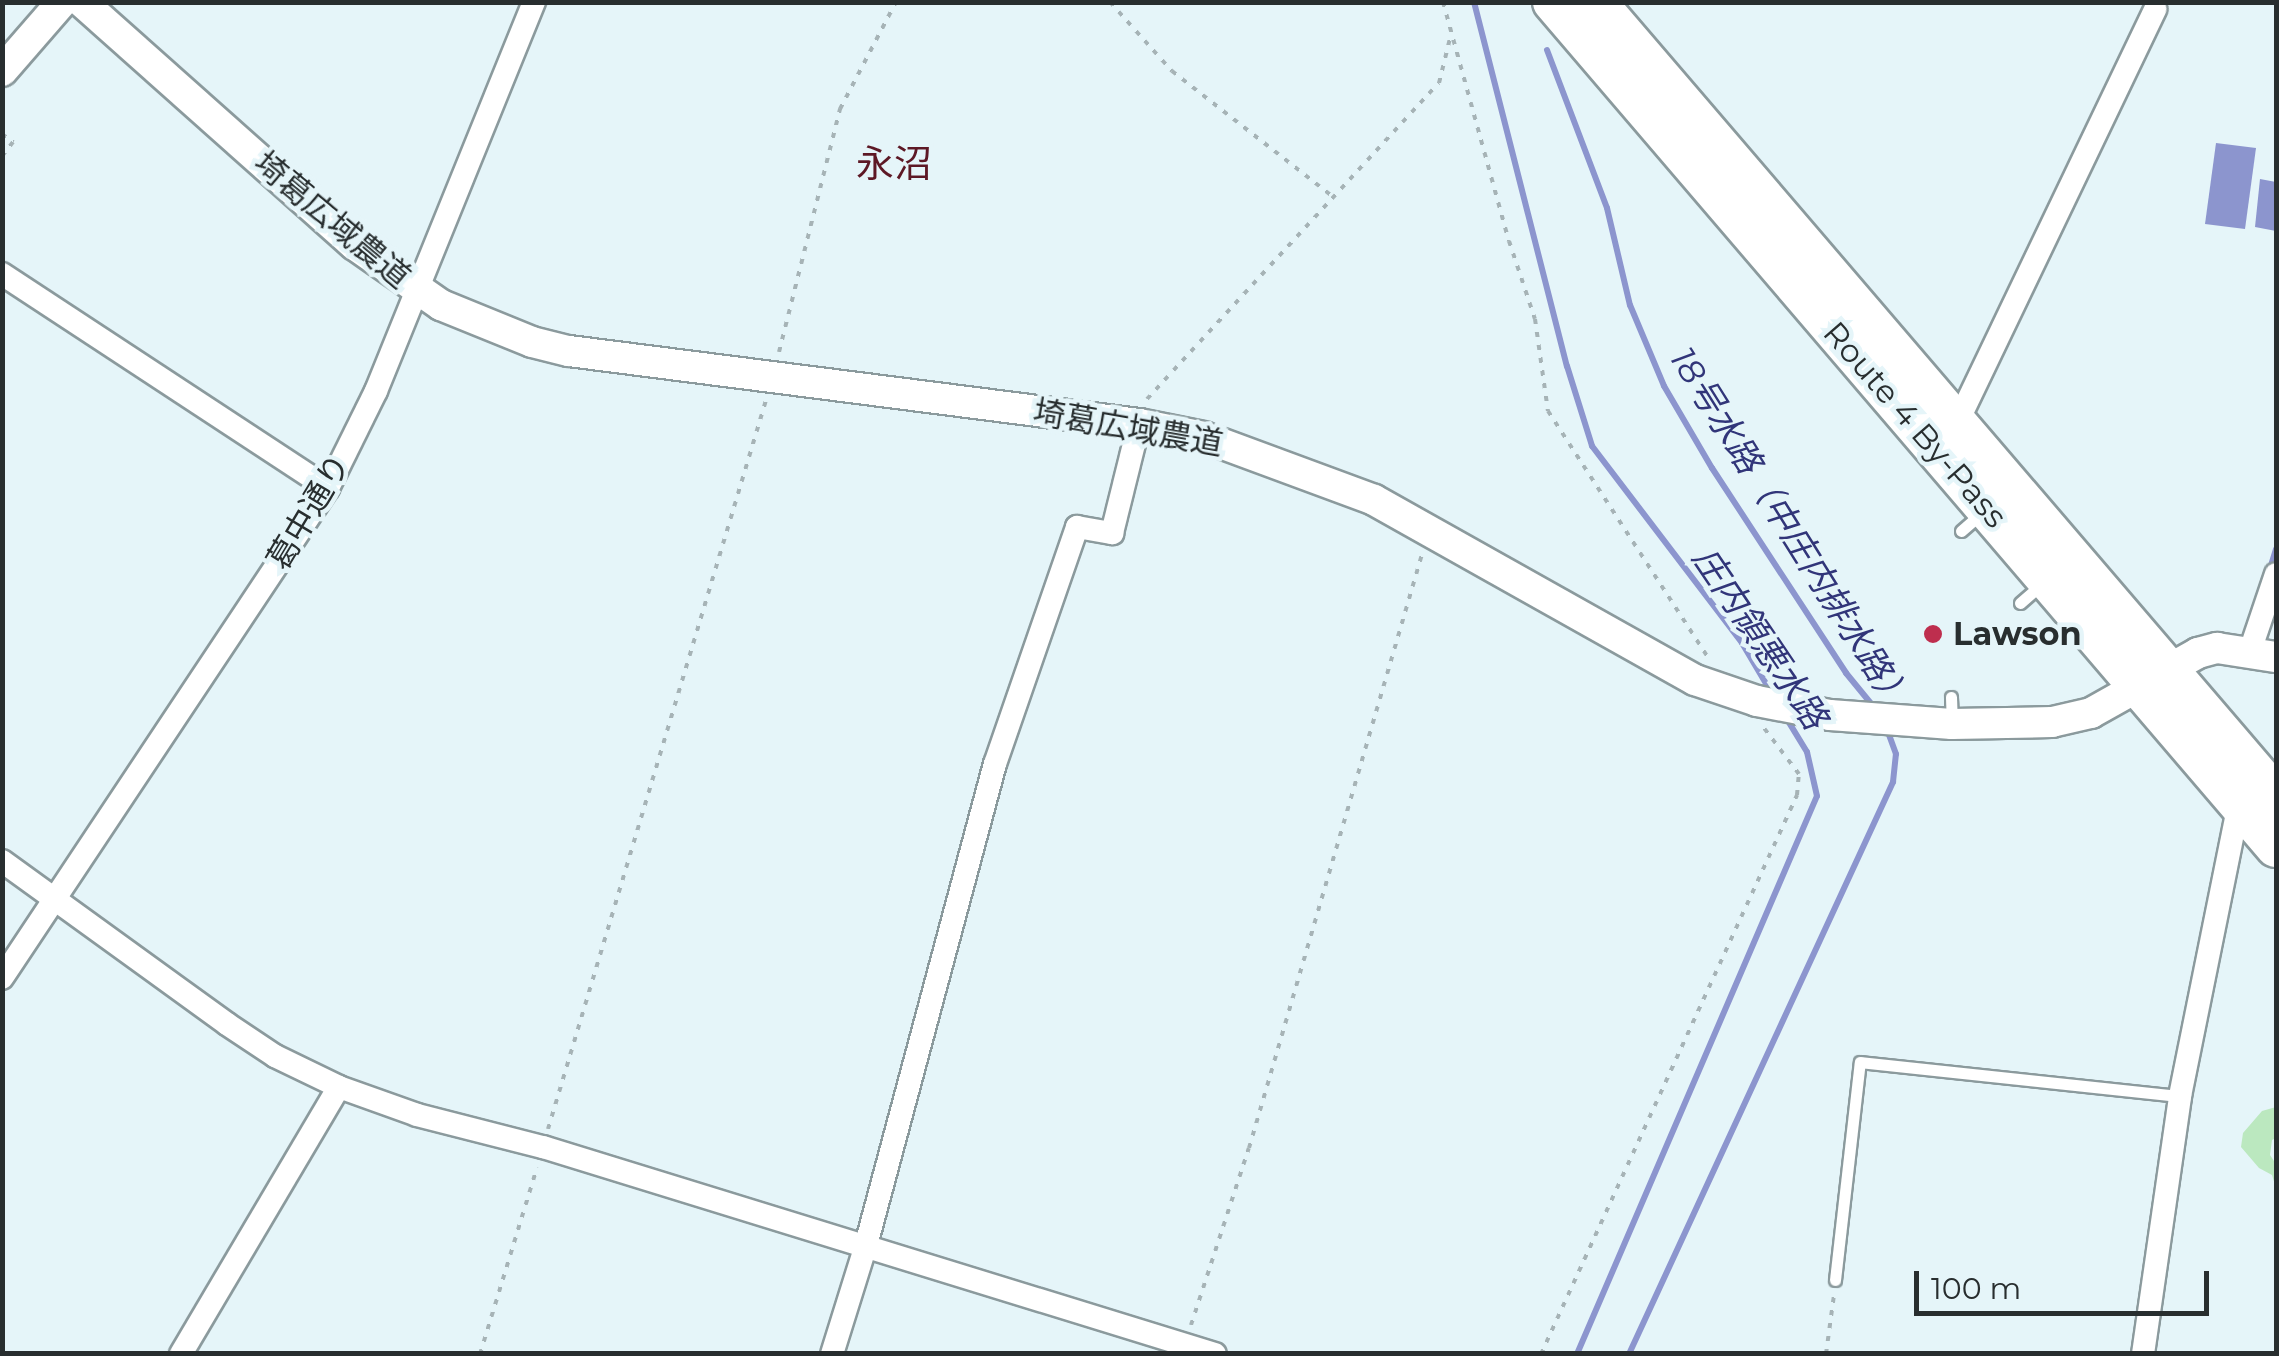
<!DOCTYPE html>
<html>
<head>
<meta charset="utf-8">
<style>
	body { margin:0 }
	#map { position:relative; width:2279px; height:1356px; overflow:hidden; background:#e5f5f9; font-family:Montserrat,"Noto Sans JP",sans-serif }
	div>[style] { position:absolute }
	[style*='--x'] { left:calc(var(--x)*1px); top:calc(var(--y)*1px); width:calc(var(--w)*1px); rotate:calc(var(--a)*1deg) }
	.green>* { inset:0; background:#bbe8bf }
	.water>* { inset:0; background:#8c95ce }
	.stream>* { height:6px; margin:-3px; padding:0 3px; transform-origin:3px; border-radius:3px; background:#8c95ce }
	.path>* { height:4px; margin-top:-2px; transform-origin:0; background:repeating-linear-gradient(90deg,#a6b3b6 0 5px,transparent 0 13px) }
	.roads { filter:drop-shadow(2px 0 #8b9a9d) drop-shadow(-2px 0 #8b9a9d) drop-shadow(0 2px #8b9a9d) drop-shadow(0 -2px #8b9a9d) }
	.lane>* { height:11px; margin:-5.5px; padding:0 5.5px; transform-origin:5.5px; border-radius:5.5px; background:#fff }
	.street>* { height:22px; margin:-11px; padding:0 11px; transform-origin:11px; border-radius:11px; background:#fff }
	.secondary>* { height:30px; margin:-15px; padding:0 15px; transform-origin:15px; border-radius:15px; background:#fff }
	.highway>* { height:40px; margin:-20px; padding:0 20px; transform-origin:20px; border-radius:20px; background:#fff }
	.dots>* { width:28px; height:28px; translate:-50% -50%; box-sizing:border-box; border:5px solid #e5f5f9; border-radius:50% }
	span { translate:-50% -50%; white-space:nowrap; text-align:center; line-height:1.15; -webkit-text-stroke:9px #e5f5f9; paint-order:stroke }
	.street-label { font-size:32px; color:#282e2f }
	.poi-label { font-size:32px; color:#282e2f; font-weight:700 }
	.left { translate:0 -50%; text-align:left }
	.water-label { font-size:35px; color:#313579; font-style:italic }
	.quarter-label { font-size:38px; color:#5d1825 }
	.frame { position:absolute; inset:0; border:5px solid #282e2f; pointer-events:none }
	.scale { position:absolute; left:1914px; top:1271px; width:295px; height:45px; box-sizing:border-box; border:5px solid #282e2f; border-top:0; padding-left:12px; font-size:30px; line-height:35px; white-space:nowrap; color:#282e2f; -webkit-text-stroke:8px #e5f5f9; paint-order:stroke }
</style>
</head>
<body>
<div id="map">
	<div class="green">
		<div style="clip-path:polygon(2276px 1107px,2276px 1138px,2272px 1140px,2270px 1155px,2276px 1164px,2276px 1188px,2272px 1175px,2259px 1168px,2241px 1147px,2243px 1133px,2262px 1111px)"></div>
	</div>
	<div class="water">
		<div style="clip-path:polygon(2216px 143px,2256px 148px,2245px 229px,2205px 224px)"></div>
		<div style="clip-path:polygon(2260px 179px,2276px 182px,2276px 231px,2255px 227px)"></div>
	</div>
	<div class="stream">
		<div style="--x:1474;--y:2;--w:376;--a:75.7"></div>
		<div style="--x:1567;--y:366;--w:84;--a:72.6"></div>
		<div style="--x:1592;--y:446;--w:248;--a:52.7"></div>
		<div style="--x:1742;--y:643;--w:57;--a:59.4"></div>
		<div style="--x:1547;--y:50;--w:169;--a:69.2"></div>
		<div style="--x:1607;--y:208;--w:100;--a:76.7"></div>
		<div style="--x:1630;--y:305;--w:88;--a:67.2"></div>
		<div style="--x:1664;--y:386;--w:95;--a:59.7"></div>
		<div style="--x:1712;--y:468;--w:245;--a:56.8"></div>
		<div style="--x:1846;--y:673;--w:43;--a:50.7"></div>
		<div style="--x:2269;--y:572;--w:24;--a:-73"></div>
		<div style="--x:1577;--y:1354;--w:607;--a:-66.73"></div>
		<div style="--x:1817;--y:796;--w:45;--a:-102.8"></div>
		<div style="--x:1807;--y:752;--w:42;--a:-121.4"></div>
		<div style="--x:1629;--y:1354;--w:630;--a:-65.22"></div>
		<div style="--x:1893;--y:782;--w:28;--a:-84"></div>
		<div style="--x:1896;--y:754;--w:27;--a:-110"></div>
	</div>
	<div class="path">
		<div style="--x:1110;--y:2;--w:93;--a:48.1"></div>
		<div style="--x:1172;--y:71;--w:203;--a:38"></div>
		<div style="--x:1443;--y:2;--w:248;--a:74.6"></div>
		<div style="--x:1509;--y:241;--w:82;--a:71.6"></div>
		<div style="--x:1535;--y:319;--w:93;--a:82"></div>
		<div style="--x:1548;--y:411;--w:293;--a:57"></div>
		<div style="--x:2;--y:134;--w:14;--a:36"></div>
		<div style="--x:13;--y:142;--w:18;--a:128"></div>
		<div style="--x:779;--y:352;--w:251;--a:-75.9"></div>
		<div style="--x:840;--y:109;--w:121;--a:-62.4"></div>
		<div style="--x:1147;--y:399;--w:430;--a:-47.3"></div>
		<div style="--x:1439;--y:83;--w:50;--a:-76.2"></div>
		<div style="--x:548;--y:1129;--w:761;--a:-73.35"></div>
		<div style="--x:1191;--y:1325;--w:186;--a:-71.9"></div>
		<div style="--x:1249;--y:1148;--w:619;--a:-73.76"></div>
		<div style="--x:480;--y:1354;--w:195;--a:-73"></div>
		<div style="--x:1541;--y:1354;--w:615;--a:-65.39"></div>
		<div style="--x:1797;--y:795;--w:21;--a:-85"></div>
		<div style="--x:1799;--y:774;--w:58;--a:-127.3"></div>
		<div style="--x:1826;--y:1354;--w:60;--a:-82.3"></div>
	</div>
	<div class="roads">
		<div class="lane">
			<div style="--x:1961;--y:531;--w:29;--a:-41"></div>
			<div style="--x:2020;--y:603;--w:28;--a:-41"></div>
			<div style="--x:1951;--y:697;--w:26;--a:88"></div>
			<div style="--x:1835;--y:1280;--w:219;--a:-83.5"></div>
			<div style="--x:1860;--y:1062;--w:322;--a:6.1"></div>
		</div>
		<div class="street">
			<div style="--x:2;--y:274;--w:390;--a:33.3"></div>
			<div style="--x:1957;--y:423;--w:459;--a:-64.4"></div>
			<div style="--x:2250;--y:651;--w:81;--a:-71.3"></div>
			<div style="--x:2;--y:861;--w:278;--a:35.9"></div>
			<div style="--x:227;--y:1024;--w:58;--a:33.7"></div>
			<div style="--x:275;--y:1056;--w:71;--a:25.8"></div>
			<div style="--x:339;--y:1087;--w:83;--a:19.7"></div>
			<div style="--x:417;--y:1115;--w:130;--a:14.3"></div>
			<div style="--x:543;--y:1147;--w:703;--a:17.12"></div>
			<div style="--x:2;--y:978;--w:589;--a:-56.36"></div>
			<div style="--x:328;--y:488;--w:108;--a:-63.7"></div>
			<div style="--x:376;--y:391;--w:420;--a:-67.9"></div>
			<div style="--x:181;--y:1354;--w:310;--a:-59.4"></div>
			<div style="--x:832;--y:1354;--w:114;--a:-72.7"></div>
			<div style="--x:866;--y:1245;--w:498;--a:-75"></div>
			<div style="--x:995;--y:764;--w:251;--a:-70.9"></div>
			<div style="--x:1077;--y:527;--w:36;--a:10"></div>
			<div style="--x:1112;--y:533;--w:112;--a:-76.1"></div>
			<div style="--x:2143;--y:1354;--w:261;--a:-81.8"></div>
			<div style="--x:2180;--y:1096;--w:299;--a:-78.6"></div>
		</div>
		<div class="secondary">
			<div style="--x:82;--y:2;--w:365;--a:41.7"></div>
			<div style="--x:355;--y:245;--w:105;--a:34.9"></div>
			<div style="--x:441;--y:305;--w:98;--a:22.1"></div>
			<div style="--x:532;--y:342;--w:38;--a:14"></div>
			<div style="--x:569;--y:351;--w:575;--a:7.3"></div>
			<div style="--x:1139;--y:424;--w:66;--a:11.3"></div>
			<div style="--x:1204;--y:437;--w:181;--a:20.3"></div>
			<div style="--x:1374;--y:500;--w:368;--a:29.3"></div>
			<div style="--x:1695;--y:680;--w:65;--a:18.7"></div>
			<div style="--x:1757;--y:701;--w:74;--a:10.9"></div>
			<div style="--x:1830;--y:715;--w:122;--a:4.2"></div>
			<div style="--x:1952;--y:724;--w:100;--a:-1.1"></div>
			<div style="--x:2052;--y:722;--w:40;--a:-13"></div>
			<div style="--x:2091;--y:713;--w:123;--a:-29.3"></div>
			<div style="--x:2198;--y:653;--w:20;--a:-15"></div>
			<div style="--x:2217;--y:648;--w:60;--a:8.7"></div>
			<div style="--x:2;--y:71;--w:91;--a:-49"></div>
		</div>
		<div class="highway">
			<div style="--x:1553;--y:2;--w:1112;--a:49.45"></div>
			<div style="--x:1596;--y:2;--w:1045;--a:49.42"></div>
		</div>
	</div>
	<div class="dots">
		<div style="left:1933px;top:634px;background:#be2e4e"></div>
	</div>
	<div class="street-label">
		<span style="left:332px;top:220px;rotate:40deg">埼葛広域農道</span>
		<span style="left:1915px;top:425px;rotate:49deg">Route 4 By-Pass</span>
		<span style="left:1128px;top:428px;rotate:10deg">埼葛広域農道</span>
		<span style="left:309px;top:512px;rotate:-59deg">葛中通り</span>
	</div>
	<div class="poi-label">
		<span class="left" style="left:1953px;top:634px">Lawson</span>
	</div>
	<div class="water-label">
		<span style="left:1790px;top:529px;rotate:58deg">18号水路（中庄内排水路）</span>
		<span style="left:1760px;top:638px;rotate:56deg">庄内領悪水路</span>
	</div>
	<div class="quarter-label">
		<span style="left:894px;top:164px">永沼</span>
	</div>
	<div class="frame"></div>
	<div class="scale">100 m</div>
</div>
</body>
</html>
